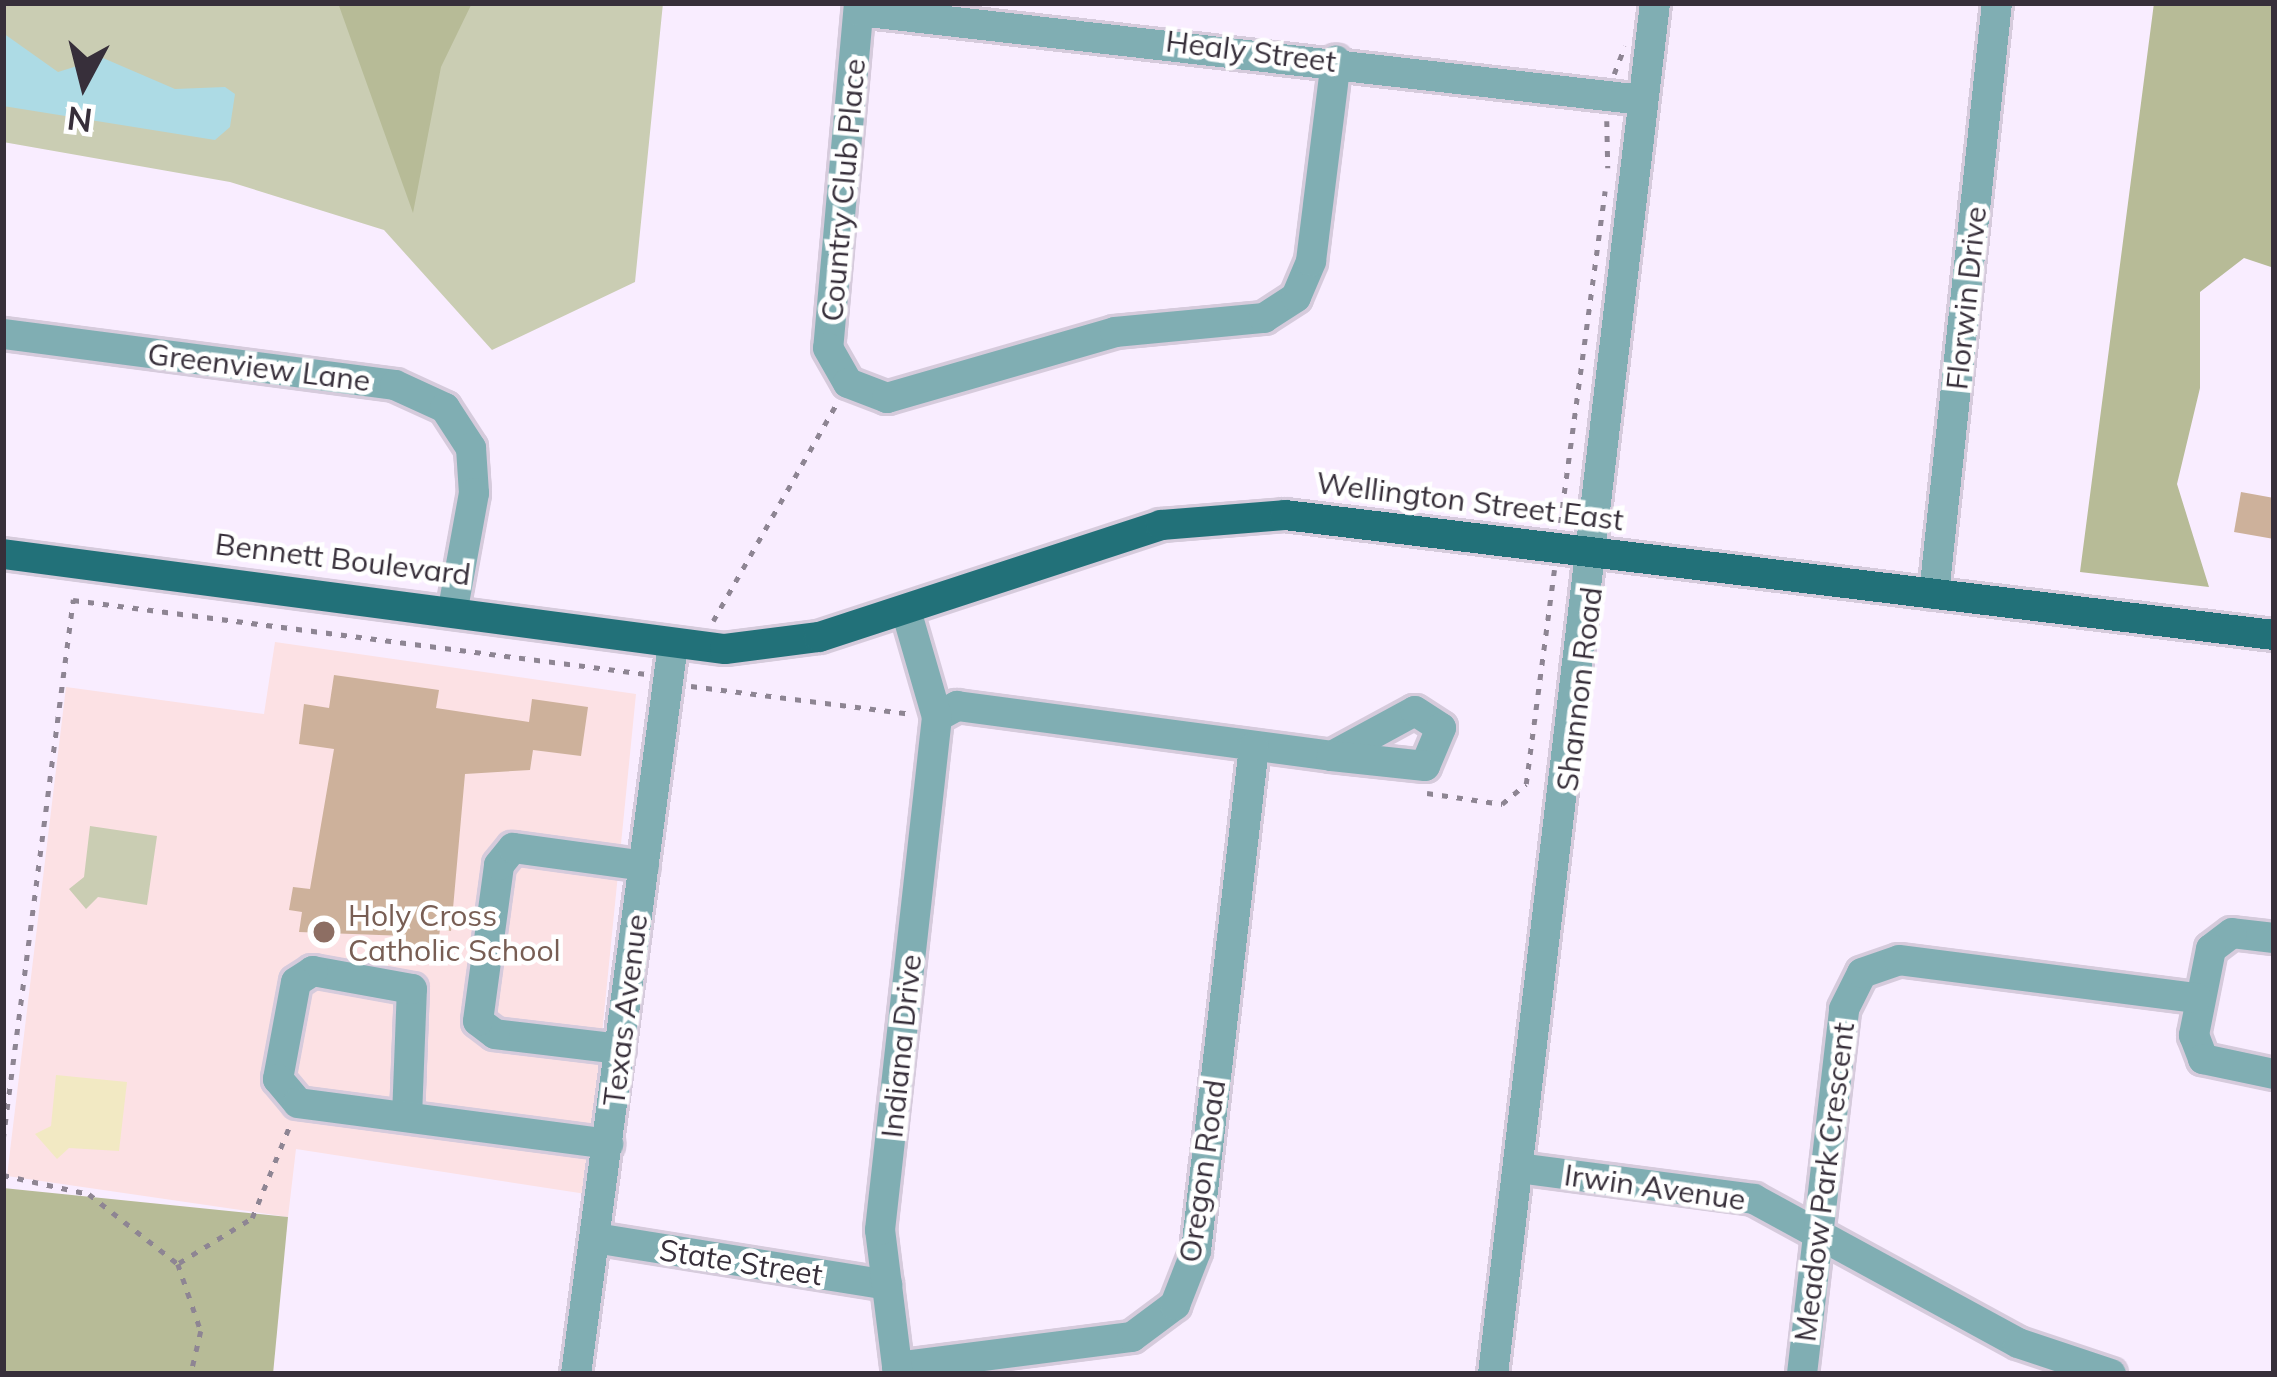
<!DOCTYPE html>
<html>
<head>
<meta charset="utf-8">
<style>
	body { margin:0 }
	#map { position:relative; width:2277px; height:1377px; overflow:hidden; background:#f9edff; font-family:Mulish,sans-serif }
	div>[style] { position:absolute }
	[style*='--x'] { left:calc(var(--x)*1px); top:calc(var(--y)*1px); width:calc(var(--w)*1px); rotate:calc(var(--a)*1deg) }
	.education>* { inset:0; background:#fce1e4 }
	.green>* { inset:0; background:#cacdb3 }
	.forest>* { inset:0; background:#b7bb97 }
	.sand>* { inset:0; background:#f2e9c3 }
	.water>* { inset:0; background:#addbe5 }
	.building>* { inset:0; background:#cdb19b }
	.path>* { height:4.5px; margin-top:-2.25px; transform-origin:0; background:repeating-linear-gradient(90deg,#8e8593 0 6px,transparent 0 15px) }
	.roads { filter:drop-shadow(3px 0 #d6cbdc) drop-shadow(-3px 0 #d6cbdc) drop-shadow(0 3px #d6cbdc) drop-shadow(0 -3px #d6cbdc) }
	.minor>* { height:30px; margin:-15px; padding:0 15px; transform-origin:15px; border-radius:15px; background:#80aeb3 }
	.major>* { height:30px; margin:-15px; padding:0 15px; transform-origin:15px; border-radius:15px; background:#227179 }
	.dots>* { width:33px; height:33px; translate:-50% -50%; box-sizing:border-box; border:6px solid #fff; border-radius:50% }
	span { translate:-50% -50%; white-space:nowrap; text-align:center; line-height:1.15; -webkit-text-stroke:9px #fff; paint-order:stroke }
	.street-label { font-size:30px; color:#372f3a }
	.education-label { font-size:30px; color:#785e54 }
	.left { translate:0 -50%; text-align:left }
	.frame { position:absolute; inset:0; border:6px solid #372f3a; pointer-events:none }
	.north { position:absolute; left:24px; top:24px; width:120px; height:120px; -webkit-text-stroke:9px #fff; paint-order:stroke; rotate:187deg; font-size:33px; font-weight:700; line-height:48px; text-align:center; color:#372f3a }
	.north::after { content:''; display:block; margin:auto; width:42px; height:54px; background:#372f3a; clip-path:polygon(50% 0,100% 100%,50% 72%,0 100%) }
</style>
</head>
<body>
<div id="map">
	<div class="education">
		<div style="clip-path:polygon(275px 642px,636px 694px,586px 1194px,296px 1149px,288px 1217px,7px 1176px,66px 687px,264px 714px)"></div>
	</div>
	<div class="green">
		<div style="clip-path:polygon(3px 3px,663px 3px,635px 282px,492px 350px,384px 230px,230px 182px,3px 142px)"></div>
		<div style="clip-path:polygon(90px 826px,157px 836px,147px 905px,98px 897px,86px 909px,69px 889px,84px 877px)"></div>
	</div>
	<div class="forest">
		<div style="clip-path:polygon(338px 3px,472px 3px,441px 67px,413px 213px)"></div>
		<div style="clip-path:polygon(2154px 3px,2274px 3px,2274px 268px,2244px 258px,2200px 292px,2200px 388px,2177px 484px,2209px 587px,2080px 572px)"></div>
		<div style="clip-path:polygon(3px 1188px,288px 1217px,273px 1374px,3px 1374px)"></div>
	</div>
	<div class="sand">
		<div style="clip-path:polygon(56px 1075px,127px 1082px,119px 1151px,69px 1148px,57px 1159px,35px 1134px,51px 1126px)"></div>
	</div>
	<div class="water">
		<div style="clip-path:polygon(3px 33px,58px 72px,103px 58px,175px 89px,225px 87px,235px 94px,230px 127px,215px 140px,3px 106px)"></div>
	</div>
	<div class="building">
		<div style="clip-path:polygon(2241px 492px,2274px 498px,2274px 539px,2234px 532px)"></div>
		<div style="clip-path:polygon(334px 675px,439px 690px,436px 708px,529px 722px,532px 699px,588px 707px,581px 756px,533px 750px,530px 770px,465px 774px,451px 931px,440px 929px,437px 953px,404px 948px,406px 936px,299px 932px,302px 912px,289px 910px,293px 887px,310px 889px,334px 749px,299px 744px,304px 704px,329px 708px)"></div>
	</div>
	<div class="path">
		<div style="--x:1614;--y:74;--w:30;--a:-69"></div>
		<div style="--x:1607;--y:121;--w:47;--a:88.8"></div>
		<div style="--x:1560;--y:523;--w:335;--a:-82.3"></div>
		<div style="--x:713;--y:621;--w:253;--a:-60.4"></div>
		<div style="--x:691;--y:686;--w:223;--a:7.2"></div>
		<div style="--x:1427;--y:793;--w:76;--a:8.3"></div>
		<div style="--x:1502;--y:804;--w:31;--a:-40"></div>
		<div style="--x:1526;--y:784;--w:216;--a:-82.5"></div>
		<div style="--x:3;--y:1139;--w:544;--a:-82.6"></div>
		<div style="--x:73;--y:600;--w:578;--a:7.36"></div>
		<div style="--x:3;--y:1175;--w:88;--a:12.5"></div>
		<div style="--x:89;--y:1194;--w:113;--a:38.2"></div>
		<div style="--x:178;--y:1264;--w:71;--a:71.1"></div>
		<div style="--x:201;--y:1331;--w:44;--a:103.1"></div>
		<div style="--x:179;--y:1263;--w:86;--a:-31.7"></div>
		<div style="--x:252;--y:1218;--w:100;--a:-67.8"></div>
	</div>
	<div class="roads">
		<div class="minor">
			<div style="--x:859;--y:3;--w:346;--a:95.1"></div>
			<div style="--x:828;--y:348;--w:40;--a:60.3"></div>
			<div style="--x:848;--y:383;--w:42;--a:21"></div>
			<div style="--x:887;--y:398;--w:237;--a:-16.1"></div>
			<div style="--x:1115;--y:332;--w:150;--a:-5.4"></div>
			<div style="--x:1264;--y:318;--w:38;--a:-33"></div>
			<div style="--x:1296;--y:297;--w:39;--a:-67"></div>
			<div style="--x:1311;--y:261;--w:202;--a:-82.9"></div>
			<div style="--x:859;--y:11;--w:789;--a:6.48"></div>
			<div style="--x:3;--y:334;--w:395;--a:7.4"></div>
			<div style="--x:395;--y:385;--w:55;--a:24.7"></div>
			<div style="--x:445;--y:408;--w:48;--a:57"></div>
			<div style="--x:471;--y:448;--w:45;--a:86.2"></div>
			<div style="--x:474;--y:493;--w:117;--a:100.3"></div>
			<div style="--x:1934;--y:594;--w:594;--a:-83.92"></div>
			<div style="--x:937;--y:717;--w:23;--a:-29"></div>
			<div style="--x:957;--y:706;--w:378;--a:7.6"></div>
			<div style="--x:1332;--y:756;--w:94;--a:-28.5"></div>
			<div style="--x:1415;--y:711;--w:31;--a:33"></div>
			<div style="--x:1441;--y:728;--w:41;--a:112.8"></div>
			<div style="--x:1425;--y:766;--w:94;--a:-173.9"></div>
			<div style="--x:2274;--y:938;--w:42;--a:-173.2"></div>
			<div style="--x:2232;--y:933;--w:26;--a:143"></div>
			<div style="--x:2211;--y:949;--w:88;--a:101.2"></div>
			<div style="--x:2194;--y:1035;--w:26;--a:69"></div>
			<div style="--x:2203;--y:1059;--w:73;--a:11.9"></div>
			<div style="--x:620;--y:1049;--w:126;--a:-173.2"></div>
			<div style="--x:495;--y:1034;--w:21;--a:-143"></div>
			<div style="--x:478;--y:1021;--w:157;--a:-82.3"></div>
			<div style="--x:499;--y:865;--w:22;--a:-51"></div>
			<div style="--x:513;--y:848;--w:132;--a:7.8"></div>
			<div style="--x:407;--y:1117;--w:128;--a:-87.8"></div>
			<div style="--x:412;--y:989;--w:101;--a:-169.7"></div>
			<div style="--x:313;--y:971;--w:20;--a:147"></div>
			<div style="--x:296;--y:982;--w:99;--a:100.5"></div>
			<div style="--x:278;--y:1079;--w:31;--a:50"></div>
			<div style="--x:298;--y:1103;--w:313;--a:7.5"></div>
			<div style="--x:1519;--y:1168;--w:237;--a:7.5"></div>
			<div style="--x:1754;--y:1199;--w:301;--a:28.6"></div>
			<div style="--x:2018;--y:1343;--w:98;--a:18.4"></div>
			<div style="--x:595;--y:1238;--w:296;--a:9.1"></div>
			<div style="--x:897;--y:1367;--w:237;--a:-7.3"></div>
			<div style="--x:1132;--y:1337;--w:54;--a:-36.7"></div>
			<div style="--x:1175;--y:1305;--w:58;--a:-68.7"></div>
			<div style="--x:1196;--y:1251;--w:507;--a:-83.44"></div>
			<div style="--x:576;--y:1374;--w:736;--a:-82.43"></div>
			<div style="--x:898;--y:1374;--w:145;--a:-97.1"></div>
			<div style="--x:880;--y:1230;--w:516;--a:-83.66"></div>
			<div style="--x:937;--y:717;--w:111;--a:-106.2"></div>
			<div style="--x:1493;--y:1374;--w:1381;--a:-83.26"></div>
			<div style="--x:1802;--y:1374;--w:367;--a:-83.4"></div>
			<div style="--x:1844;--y:1009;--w:40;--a:-63.4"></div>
			<div style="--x:1862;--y:973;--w:39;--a:-19"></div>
			<div style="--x:1899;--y:960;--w:300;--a:7.3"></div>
		</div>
		<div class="major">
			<div style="--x:3;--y:554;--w:728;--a:7.5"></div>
			<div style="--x:725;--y:649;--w:95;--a:-7.3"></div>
			<div style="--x:819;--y:637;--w:360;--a:-18.1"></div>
			<div style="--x:1161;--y:525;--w:124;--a:-4.6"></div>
			<div style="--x:1285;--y:515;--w:996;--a:6.92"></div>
		</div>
	</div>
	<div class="dots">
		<div style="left:324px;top:932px;background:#8d6e63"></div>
	</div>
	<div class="street-label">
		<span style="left:1251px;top:51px;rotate:7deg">Healy Street</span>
		<span style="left:843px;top:190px;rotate:-85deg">Country Club Place</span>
		<span style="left:1966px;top:298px;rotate:-84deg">Florwin Drive</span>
		<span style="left:259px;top:367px;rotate:7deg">Greenview Lane</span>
		<span style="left:1470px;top:501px;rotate:7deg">Wellington Street East</span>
		<span style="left:343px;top:559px;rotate:7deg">Bennett Boulevard</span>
		<span style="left:1579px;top:689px;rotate:-83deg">Shannon Road</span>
		<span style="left:625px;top:1010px;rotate:-83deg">Texas Avenue</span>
		<span style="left:901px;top:1046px;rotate:-84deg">Indiana Drive</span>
		<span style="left:1202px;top:1171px;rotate:-82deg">Oregon Road</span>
		<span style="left:1824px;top:1182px;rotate:-83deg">Meadow Park Crescent</span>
		<span style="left:1655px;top:1187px;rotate:8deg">Irwin Avenue</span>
		<span style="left:741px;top:1262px;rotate:9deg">State Street</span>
	</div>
	<div class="education-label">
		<span class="left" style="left:348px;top:932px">Holy Cross<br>Catholic School</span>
	</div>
	<div class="frame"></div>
	<div class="north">N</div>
</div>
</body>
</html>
